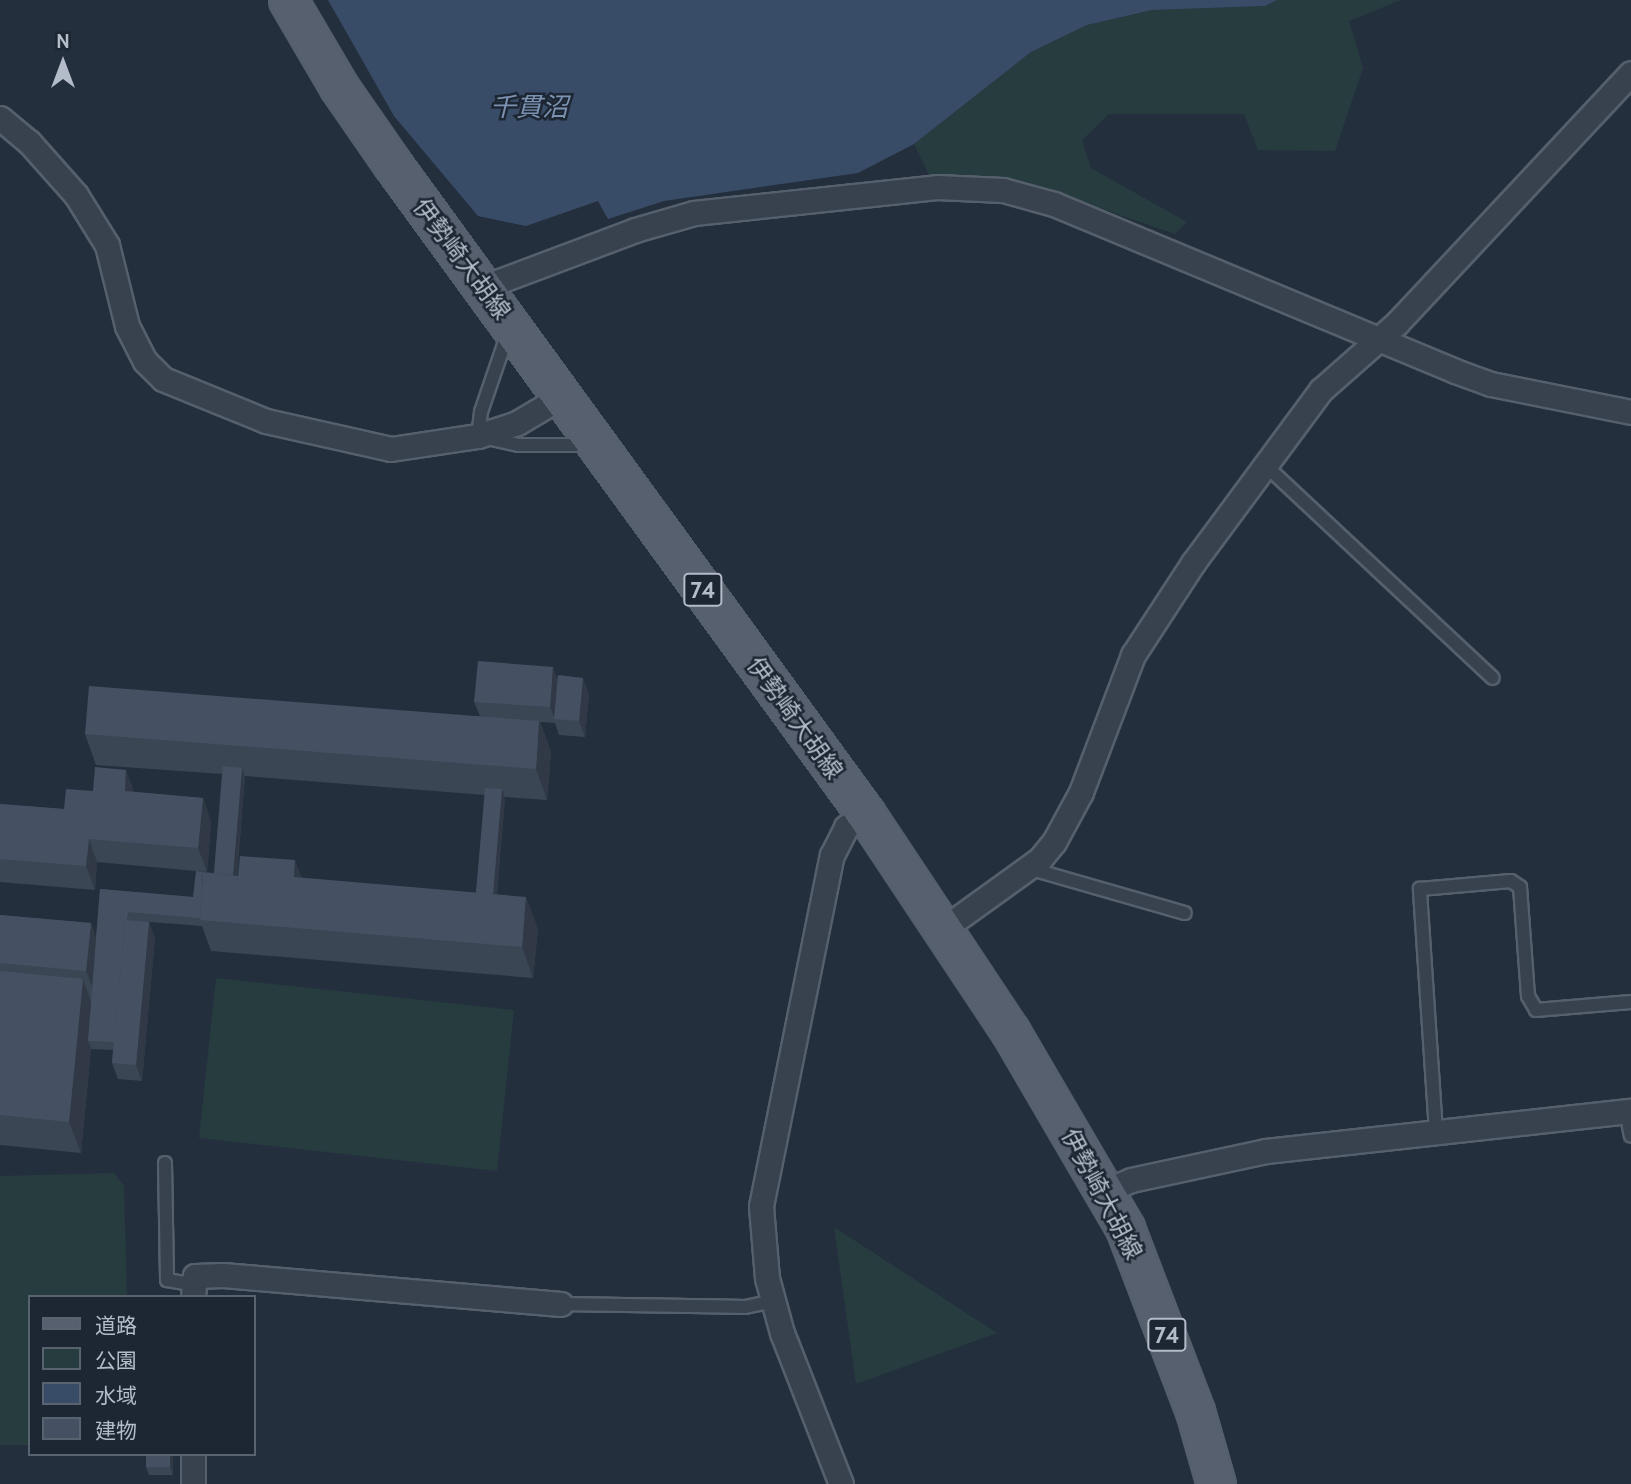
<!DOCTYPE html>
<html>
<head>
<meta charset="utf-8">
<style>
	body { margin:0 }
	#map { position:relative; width:1631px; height:1484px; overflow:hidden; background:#242f3e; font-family:Cabin,"Noto Sans JP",sans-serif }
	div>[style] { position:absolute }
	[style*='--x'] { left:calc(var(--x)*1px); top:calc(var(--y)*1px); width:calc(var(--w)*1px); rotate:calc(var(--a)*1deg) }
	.green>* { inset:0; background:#263c3f }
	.water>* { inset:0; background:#394c67 }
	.roads { filter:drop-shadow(2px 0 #565f6c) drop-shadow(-2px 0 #565f6c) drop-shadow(0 2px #565f6c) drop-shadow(0 -2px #565f6c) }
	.service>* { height:12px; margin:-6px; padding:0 6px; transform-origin:6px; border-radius:6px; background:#38414e }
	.minor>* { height:23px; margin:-11.5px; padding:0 11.5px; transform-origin:11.5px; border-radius:11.5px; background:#38414e }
	.primary>* { height:37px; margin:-18.5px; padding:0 18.5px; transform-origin:18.5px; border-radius:18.5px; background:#56606e }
	.wall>* { inset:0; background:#3b4654 }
	.shaded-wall>* { inset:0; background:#303945 }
	.building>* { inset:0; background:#455162 }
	span { translate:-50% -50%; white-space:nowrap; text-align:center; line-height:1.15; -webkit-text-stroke:5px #1d2633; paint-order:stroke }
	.shield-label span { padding:2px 5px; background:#1d2633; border:2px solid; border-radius:5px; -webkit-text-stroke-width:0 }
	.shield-label { font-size:23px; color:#b4bcc9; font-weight:700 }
	.street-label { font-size:24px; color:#b4bcc9 }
	.water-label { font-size:26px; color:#7c92b1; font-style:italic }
	.legend { position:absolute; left:28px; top:1295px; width:228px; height:161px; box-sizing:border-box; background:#1d2633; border:2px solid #59626f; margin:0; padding:9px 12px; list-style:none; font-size:21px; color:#b4bcc9 }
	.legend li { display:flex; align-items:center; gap:14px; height:35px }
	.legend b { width:35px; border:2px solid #59626f }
	.north { position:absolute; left:28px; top:28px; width:70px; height:70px; -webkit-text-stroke:5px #1d2633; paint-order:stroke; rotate:0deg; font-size:19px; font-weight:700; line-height:28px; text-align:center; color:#b4bcc9 }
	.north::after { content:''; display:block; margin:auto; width:24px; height:32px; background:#b4bcc9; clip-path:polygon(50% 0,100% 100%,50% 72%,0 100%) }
</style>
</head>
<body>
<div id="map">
	<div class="green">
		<div style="clip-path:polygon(1277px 0,1401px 0,1349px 21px,1363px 68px,1335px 151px,1258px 150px,1244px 114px,1109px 114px,1082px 140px,1091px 168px,1187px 222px,1175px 234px,1024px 182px,929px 175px,914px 144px,1031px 52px,1087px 25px,1152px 10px,1265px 6px)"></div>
		<div style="clip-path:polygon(216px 978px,514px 1010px,497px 1171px,199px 1138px)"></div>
		<div style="clip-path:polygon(114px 1173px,124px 1186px,127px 1297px,30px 1297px,30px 1445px,0 1445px,0 1176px)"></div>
		<div style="clip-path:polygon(834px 1227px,997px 1333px,856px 1384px)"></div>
	</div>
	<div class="water">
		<div style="clip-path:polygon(328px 0,1277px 0,1265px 6px,1152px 10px,1087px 25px,1031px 52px,914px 144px,858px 173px,664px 201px,608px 219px,598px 201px,526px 226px,478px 216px,394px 116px)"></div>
	</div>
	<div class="roads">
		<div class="service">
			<div style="--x:508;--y:333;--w:83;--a:108.9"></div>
			<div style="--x:481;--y:412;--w:24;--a:97"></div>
			<div style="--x:478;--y:436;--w:42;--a:12.4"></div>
			<div style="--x:519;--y:445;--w:69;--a:0"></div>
			<div style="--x:1264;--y:464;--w:313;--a:43.1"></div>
			<div style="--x:1028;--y:868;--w:163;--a:16"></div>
			<div style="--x:1626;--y:1111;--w:25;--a:79"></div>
			<div style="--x:1436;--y:1132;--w:244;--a:-93.8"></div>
			<div style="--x:1420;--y:889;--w:91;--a:-5"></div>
			<div style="--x:1511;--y:881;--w:11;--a:34"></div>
			<div style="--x:1520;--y:887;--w:109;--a:85.8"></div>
			<div style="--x:1528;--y:996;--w:16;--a:60"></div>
			<div style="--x:1536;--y:1010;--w:95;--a:-4.8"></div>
			<div style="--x:165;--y:1163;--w:117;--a:89"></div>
			<div style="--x:167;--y:1280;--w:17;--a:10"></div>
			<div style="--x:184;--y:1283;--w:13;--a:-32"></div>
			<div style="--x:561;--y:1304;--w:184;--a:0.9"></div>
			<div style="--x:745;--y:1307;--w:30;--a:-12"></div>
		</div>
		<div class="minor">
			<div style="--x:0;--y:118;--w:38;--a:40"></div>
			<div style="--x:29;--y:142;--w:71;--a:48.4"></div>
			<div style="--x:76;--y:195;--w:59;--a:58.2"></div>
			<div style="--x:107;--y:245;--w:83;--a:76.1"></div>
			<div style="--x:127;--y:326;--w:39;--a:63"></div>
			<div style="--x:145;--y:361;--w:25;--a:45"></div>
			<div style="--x:163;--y:379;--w:111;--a:22.2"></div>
			<div style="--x:266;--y:421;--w:128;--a:12.6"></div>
			<div style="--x:391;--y:449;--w:88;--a:-8.5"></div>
			<div style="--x:478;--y:436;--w:41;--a:-18.4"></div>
			<div style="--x:517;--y:423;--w:51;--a:-30.6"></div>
			<div style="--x:481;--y:288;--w:165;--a:-20.6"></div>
			<div style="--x:635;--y:230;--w:61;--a:-16.1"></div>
			<div style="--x:694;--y:213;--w:244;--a:-6.1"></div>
			<div style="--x:937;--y:187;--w:66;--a:2.6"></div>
			<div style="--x:1003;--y:190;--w:53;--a:15.4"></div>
			<div style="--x:1054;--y:204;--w:434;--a:22.6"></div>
			<div style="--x:1455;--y:371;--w:38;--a:20"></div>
			<div style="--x:1491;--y:384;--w:143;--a:11.3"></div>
			<div style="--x:943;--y:929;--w:120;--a:-35.8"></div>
			<div style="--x:1040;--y:859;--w:22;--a:-51"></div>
			<div style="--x:1054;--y:842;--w:57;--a:-61.6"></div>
			<div style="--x:1081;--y:792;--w:147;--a:-69.2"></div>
			<div style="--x:1133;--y:655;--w:110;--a:-56.9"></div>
			<div style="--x:1193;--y:563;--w:215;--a:-53.5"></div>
			<div style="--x:1321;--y:390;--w:101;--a:-41.4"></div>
			<div style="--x:1397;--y:323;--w:342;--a:-46.9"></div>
			<div style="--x:1103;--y:1192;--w:30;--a:-23"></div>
			<div style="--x:1131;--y:1180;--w:138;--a:-12.1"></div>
			<div style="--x:1266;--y:1151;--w:367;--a:-6.3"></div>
			<div style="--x:193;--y:1297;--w:21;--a:-85"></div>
			<div style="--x:195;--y:1276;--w:28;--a:-2"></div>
			<div style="--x:223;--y:1275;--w:339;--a:4.9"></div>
			<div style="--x:193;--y:1454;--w:30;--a:90"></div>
			<div style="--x:841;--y:1484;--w:162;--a:-111.3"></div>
			<div style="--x:782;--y:1333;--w:57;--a:-105.3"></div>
			<div style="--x:767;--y:1278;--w:72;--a:-94.8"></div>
			<div style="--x:761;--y:1206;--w:358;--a:-78.6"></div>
			<div style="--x:832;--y:855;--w:31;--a:-63"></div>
			<div style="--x:846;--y:827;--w:24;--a:-36"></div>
		</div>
		<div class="primary">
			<div style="--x:288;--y:0;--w:101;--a:59.6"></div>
			<div style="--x:339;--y:87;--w:95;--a:55.3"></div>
			<div style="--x:393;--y:165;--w:802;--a:53.93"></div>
			<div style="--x:865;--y:813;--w:262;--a:56.4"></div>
			<div style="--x:1010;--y:1031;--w:228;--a:59.7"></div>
			<div style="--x:1125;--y:1228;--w:196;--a:69.1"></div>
			<div style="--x:1195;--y:1411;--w:76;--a:74"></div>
		</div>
	</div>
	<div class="wall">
		<div style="clip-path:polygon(evenodd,557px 678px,589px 694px,585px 737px,559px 735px,555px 723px,540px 722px,551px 752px,547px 800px,505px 797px,497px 894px,538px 928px,533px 978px,211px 951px,202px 926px,138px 921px,149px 922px,155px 938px,142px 1081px,118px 1079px,112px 1063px,113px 1050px,91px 1049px,81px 1153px,0 1145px,0 915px,91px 923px,96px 938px,100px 889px,193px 897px,214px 873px,222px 774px,96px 765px,85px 734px,480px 716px,474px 702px,557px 678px,245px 776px,485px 795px,476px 893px,302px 878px,237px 876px,245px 776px)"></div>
		<div style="clip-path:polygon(93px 791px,134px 792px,203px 798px,211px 822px,207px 872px,97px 862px,95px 890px,0 882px,0 804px,64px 809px)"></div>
		<div style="clip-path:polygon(173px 1454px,173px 1475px,149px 1475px,146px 1467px)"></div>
	</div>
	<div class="shaded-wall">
		<div style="clip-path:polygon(553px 667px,559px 683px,555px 719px,550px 707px)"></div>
		<div style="clip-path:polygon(583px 678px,589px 694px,585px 737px,579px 721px)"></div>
		<div style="clip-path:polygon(539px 721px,551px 752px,547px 800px,536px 769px)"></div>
		<div style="clip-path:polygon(242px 768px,245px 776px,234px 905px,231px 897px)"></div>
		<div style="clip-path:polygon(126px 770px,135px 794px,125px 791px)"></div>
		<div style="clip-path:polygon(502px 789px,505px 798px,494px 925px,491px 917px)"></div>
		<div style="clip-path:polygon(203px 798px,211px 822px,207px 872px,198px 848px)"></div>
		<div style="clip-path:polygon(89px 839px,97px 862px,95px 890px,86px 866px)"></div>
		<div style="clip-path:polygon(295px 860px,307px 891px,294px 877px)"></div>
		<div style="clip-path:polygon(526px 897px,538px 928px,533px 978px,522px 947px)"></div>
		<div style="clip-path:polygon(149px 922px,155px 938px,142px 1081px,136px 1065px)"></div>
		<div style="clip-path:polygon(91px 923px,99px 946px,95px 994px,86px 971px)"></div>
		<div style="clip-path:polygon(83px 979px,94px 1010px,88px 1041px,91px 1048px,81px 1153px,69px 1122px)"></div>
		<div style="clip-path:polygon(170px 1454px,173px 1454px,173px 1475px,170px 1467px)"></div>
	</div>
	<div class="building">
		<div style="clip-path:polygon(478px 661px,553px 667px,550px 707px,474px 702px)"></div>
		<div style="clip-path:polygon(558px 675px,583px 678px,579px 721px,554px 719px)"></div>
		<div style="clip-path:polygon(89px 686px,539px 721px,536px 769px,85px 734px)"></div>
		<div style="clip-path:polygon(223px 766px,242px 768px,233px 875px,203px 872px,200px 918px,128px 912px,127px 920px,125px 920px,114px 1042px,88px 1041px,100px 889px,193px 897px,196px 871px,214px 873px)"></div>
		<div style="clip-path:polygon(95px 767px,126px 770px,125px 791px,203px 798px,198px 848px,89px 839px,86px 866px,0 859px,0 804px,64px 809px,66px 789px,93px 791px)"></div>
		<div style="clip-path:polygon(485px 788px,502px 789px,493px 894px,476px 893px)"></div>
		<div style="clip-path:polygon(240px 856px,295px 860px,294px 877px,526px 897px,522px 947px,200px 920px,203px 872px,238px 876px)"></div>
		<div style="clip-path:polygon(0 915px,91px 923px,86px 971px,0 963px)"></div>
		<div style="clip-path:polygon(125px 920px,149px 922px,136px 1065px,112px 1063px)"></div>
		<div style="clip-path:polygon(0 971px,83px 979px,69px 1122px,0 1115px)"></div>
		<div style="clip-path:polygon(146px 1454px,170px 1454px,170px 1467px,146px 1467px)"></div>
	</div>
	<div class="shield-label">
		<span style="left:703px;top:590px">74</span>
		<span style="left:1167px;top:1335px">74</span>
	</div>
	<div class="street-label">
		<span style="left:462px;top:259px;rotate:53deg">伊勢崎大胡線</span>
		<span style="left:795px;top:718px;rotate:54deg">伊勢崎大胡線</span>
		<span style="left:1102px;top:1194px;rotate:62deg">伊勢崎大胡線</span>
	</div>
	<div class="water-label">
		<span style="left:529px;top:108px">千貫沼</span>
	</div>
	<ul class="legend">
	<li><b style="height:9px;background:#56606e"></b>道路</li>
	<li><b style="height:19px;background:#263c3f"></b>公園</li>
	<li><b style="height:19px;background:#394c67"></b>水域</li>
	<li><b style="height:19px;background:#455162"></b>建物</li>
	</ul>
	<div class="north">N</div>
</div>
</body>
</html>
